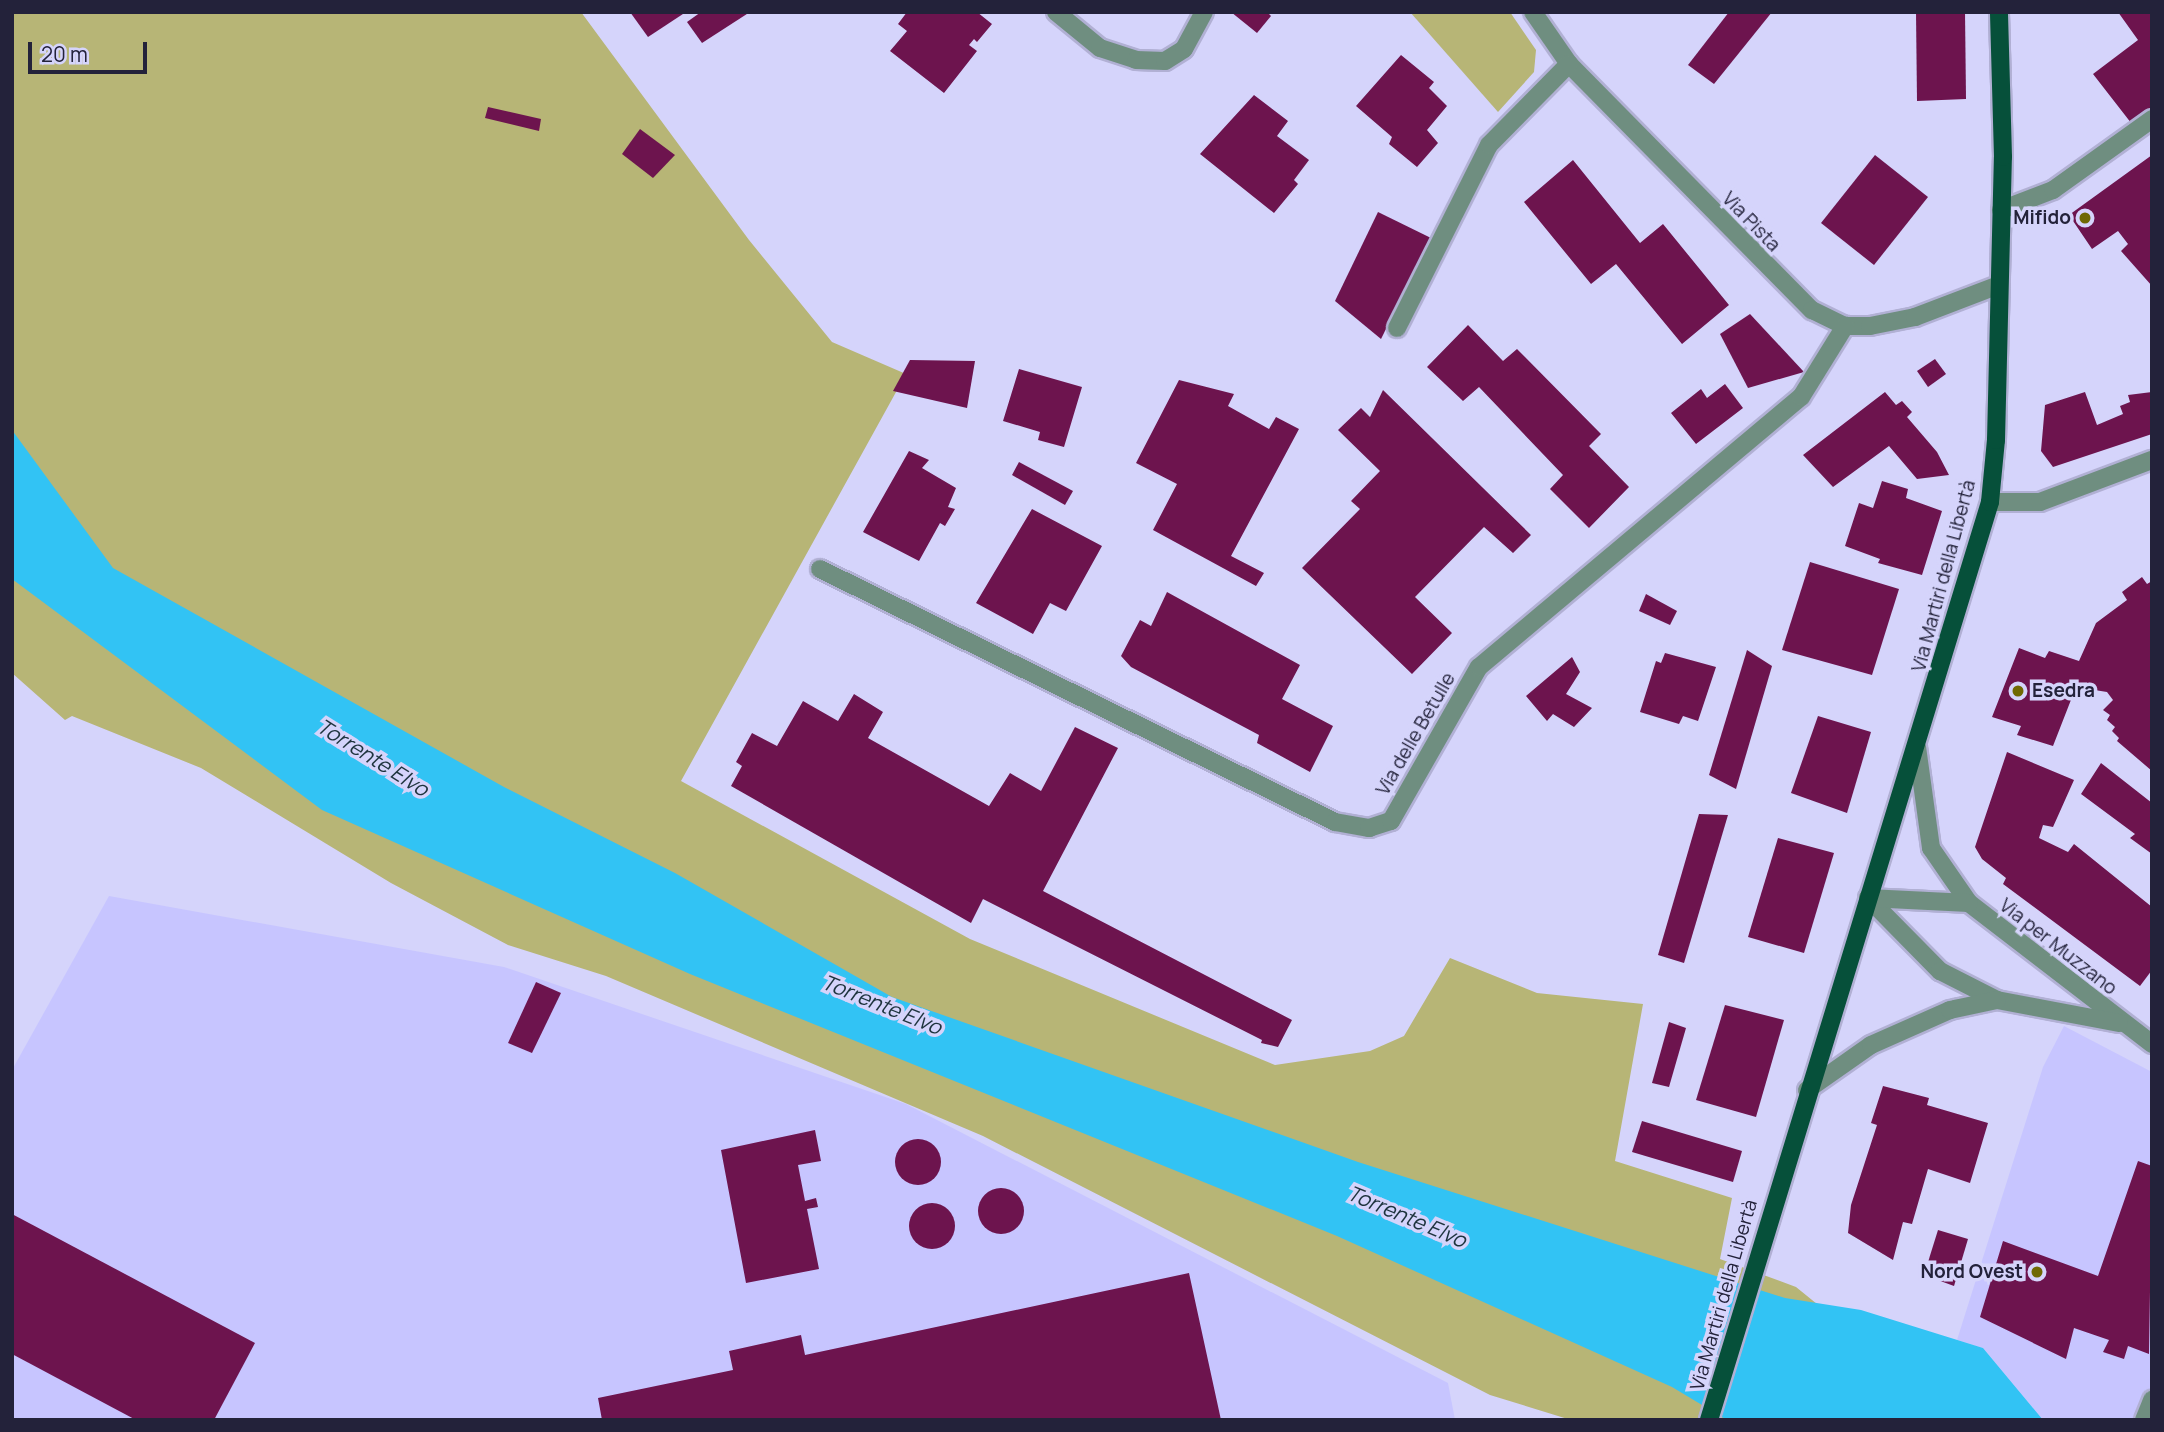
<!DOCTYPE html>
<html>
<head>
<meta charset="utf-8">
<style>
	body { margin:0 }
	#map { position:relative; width:2164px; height:1432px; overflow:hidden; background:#d5d4fb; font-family:Manrope,sans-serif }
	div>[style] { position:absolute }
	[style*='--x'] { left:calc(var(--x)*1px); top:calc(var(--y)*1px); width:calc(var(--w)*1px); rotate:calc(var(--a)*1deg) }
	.built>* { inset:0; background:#c7c5ff }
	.green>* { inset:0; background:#b7b576 }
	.water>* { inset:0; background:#32c3f4 }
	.building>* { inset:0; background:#6d144e }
	.round { border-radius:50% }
	.roads { filter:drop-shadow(2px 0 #b1b0d4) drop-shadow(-2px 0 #b1b0d4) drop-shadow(0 2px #b1b0d4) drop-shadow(0 -2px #b1b0d4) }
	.minor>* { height:18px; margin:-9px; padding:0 9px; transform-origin:9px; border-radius:9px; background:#6f8e80 }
	.major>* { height:18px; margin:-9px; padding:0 9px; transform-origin:9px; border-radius:9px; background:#06503a }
	.dots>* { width:19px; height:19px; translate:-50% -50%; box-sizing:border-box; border:4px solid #d5d4fb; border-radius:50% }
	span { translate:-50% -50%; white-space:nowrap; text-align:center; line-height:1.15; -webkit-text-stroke:7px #d5d4fb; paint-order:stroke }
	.poi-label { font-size:19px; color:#23223a; font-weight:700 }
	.right { translate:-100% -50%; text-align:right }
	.left { translate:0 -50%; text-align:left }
	.street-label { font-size:19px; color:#23223a }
	.water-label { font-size:21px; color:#1d333d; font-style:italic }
	.frame { position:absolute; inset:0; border:14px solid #23223a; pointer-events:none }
	.scale { position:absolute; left:28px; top:42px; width:119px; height:32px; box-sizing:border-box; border:4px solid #23223a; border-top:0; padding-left:9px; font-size:21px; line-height:24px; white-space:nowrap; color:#23223a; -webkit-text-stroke:5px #d5d4fb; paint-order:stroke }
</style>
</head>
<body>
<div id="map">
	<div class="built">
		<div style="clip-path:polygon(109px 896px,504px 967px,906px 1104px,1448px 1383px,1455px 1420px,12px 1420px,12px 1070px)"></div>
		<div style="clip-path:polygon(2064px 1026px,2152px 1072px,2152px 1420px,2043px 1420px,1983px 1348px,1957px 1340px,2043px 1067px)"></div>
	</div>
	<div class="green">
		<div style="clip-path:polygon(12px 12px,581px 12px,749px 240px,832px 342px,906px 374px,681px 781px,970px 939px,1275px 1065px,1370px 1051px,1404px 1036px,1450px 958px,1537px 993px,1643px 1004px,1615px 1161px,1732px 1198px,1720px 1259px,1796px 1287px,1960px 1420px,1571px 1420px,1490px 1395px,983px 1136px,606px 976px,508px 945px,391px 883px,201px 768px,72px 716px,65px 720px,12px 673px)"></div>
		<div style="clip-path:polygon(1410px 12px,1510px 12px,1536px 50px,1534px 72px,1498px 112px)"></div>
	</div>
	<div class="water">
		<div style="clip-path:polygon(12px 430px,113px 568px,504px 787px,675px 873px,892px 997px,1358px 1162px,1785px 1298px,1861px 1310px,1983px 1348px,2043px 1420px,1727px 1420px,1672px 1387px,1337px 1236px,690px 974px,322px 810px,12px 579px)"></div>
	</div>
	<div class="building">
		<div style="clip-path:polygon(630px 12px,686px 12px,648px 37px)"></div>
		<div style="clip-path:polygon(701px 12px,750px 12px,702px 43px,687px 22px)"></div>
		<div style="clip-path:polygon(907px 12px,977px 12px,992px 24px,977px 42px,974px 39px,969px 45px,977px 51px,944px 93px,890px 51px,907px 31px,898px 24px)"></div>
		<div style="clip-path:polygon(1231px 12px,1267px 12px,1271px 16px,1257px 33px)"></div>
		<div style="clip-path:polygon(1729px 12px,1772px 12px,1714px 84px,1688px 65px)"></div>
		<div style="clip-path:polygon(1916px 12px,1965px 12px,1966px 99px,1917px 101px)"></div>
		<div style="clip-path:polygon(2118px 12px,2152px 12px,2152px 114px,2135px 128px,2093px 74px,2138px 40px)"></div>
		<div style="clip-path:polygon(1401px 55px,1434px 82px,1429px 88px,1447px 106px,1427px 130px,1438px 143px,1417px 167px,1389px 144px,1392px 137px,1356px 106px)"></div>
		<div style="clip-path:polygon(1254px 95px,1288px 121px,1277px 136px,1309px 160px,1294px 180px,1298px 184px,1274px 213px,1200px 154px)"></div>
		<div style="clip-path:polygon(488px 107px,541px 119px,539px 131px,485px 118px)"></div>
		<div style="clip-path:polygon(640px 129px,675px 155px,653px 178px,622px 154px)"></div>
		<div style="clip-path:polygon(1875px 155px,1928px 197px,1874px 265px,1821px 223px)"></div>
		<div style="clip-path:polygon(2152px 155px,2152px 286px,2121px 251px,2128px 244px,2118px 231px,2092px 249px,2069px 215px)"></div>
		<div style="clip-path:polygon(1573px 160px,1640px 243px,1663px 224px,1729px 305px,1682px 344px,1616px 264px,1591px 284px,1524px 202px)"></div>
		<div style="clip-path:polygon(1378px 212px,1431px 238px,1381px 339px,1335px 301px)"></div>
		<div style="clip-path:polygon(1750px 314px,1804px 372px,1748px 388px,1720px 334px)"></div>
		<div style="clip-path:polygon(1468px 325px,1503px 361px,1517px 349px,1601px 434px,1589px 446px,1629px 487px,1589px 528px,1550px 489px,1563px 475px,1479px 387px,1463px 401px,1427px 367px)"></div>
		<div style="clip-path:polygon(1935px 359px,1946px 374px,1928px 387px,1917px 371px)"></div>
		<div style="clip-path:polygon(910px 360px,975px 361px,967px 408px,893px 391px)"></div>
		<div style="clip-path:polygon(1019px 369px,1082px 387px,1064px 447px,1038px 440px,1040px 432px,1003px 421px)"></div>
		<div style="clip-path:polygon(1179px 380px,1234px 394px,1228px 406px,1269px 429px,1276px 417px,1299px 429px,1231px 556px,1264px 573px,1256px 586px,1153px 530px,1177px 484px,1136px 463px)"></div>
		<div style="clip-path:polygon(1725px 384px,1743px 408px,1696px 444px,1671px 413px,1701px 389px,1707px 398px)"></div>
		<div style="clip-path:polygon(1383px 390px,1531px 535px,1513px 553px,1484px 527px,1415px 597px,1452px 633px,1412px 674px,1302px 568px,1360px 509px,1351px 501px,1380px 471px,1338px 430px,1361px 408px,1370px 417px)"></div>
		<div style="clip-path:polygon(1885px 392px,1896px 405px,1902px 401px,1912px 412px,1907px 417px,1937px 452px,1949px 475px,1917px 479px,1889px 446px,1833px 487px,1803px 455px)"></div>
		<div style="clip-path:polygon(2085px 392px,2097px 425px,2123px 414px,2120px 406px,2130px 402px,2128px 395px,2152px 392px,2152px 434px,2053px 467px,2041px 451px,2045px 405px)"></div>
		<div style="clip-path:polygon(909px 451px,929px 460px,922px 468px,956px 488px,948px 507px,955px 509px,945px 526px,940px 523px,919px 561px,863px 532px)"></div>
		<div style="clip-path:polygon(1019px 462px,1073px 491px,1065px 505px,1012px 475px)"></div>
		<div style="clip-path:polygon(1882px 481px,1908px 489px,1906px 498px,1942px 511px,1922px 575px,1878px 563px,1880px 559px,1845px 546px,1859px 503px,1873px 508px)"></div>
		<div style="clip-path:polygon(1032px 509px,1102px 546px,1066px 611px,1050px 603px,1033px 634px,976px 603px)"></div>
		<div style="clip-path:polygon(1810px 562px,1899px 589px,1872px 675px,1782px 650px)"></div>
		<div style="clip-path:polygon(2142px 577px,2147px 584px,2152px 581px,2152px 771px,2117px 741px,2119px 738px,2112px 731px,2115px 727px,2107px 720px,2110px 715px,2103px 710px,2113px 700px,2107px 692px,2076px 687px,2053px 746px,2017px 735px,2021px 726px,1992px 717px,2019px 648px,2045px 658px,2049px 651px,2079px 661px,2096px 623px,2127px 600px,2122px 592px)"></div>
		<div style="clip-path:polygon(1167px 592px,1300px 665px,1282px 699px,1333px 726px,1310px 772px,1257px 743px,1259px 735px,1131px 667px,1121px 656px,1140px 620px,1151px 626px)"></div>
		<div style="clip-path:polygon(1646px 594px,1677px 611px,1670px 625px,1639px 611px)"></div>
		<div style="clip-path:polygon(1747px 650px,1772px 666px,1736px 789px,1709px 775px)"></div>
		<div style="clip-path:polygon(1665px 653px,1716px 667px,1698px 721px,1683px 716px,1679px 724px,1640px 712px,1656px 661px,1661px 663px)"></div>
		<div style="clip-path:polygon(1572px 657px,1580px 672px,1566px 694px,1592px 708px,1574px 727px,1553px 714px,1547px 721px,1526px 696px)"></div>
		<div style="clip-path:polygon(854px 694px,883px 712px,868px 738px,989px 806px,1010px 773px,1041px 791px,1075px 727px,1118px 748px,1043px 891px,1292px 1020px,1278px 1047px,1261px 1043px,1262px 1040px,983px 899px,971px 923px,731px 786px,742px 766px,736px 762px,752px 733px,777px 746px,803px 701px,838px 721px)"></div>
		<div style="clip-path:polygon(1818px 716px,1871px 732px,1847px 813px,1791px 793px)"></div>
		<div style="clip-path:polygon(2007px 752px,2074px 780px,2053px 827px,2043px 825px,2039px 838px,2068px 852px,2074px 844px,2152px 907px,2152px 970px,2140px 986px,2003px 884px,2006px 878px,1982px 859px,1975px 847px)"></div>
		<div style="clip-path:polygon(2101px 763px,2152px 803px,2152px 854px,2130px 838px,2135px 834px,2081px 794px)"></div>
		<div style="clip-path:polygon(1699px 814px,1728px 815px,1684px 963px,1658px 955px)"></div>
		<div style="clip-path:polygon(1778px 838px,1834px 853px,1804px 953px,1748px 937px)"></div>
		<div style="clip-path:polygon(536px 982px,561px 993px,532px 1053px,508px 1043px)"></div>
		<div style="clip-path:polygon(1725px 1005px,1784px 1020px,1756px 1117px,1696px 1100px)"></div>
		<div style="clip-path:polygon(1669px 1022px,1686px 1028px,1669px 1087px,1652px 1083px)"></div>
		<div style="clip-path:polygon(1883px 1086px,1929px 1098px,1927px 1105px,1988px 1123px,1970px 1183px,1928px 1169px,1912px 1224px,1903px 1222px,1893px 1260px,1848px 1233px,1851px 1205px,1877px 1125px,1871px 1123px)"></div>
		<div style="clip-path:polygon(1642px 1121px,1742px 1151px,1733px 1182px,1632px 1152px)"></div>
		<div style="clip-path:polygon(815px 1130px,821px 1161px,798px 1165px,805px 1201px,816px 1198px,818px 1207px,807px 1209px,819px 1269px,746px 1283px,721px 1150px)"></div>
		<div class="round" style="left:895px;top:1139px;width:46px;height:46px"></div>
		<div style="clip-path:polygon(2138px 1161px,2152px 1166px,2149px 1354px,2128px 1346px,2124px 1359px,2103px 1352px,2109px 1340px,2074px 1328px,2066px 1359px,1980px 1317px,2003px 1241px,2098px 1276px)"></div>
		<div class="round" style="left:978px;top:1188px;width:46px;height:46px"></div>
		<div class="round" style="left:909px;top:1203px;width:46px;height:46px"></div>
		<div style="clip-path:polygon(12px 1214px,255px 1343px,214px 1420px,136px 1420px,12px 1354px)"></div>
		<div style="clip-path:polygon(1938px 1230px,1968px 1239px,1954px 1286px,1924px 1275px)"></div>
		<div style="clip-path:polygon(1189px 1273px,1221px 1420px,602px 1420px,598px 1398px,733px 1370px,729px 1351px,801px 1335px,805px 1355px)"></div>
	</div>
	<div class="roads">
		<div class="minor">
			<div style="--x:1056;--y:12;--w:57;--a:39.3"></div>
			<div style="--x:1100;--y:48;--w:38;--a:18"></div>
			<div style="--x:1136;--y:60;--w:29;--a:2"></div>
			<div style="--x:1165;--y:61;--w:22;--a:-32"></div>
			<div style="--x:1184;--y:49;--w:42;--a:-61.6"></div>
			<div style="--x:1533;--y:12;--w:63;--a:55.3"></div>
			<div style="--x:1569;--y:64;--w:346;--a:45.4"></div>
			<div style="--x:1812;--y:310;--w:37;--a:26"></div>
			<div style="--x:1845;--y:326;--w:25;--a:0"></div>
			<div style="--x:1870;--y:326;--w:46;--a:-11.3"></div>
			<div style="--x:1915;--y:317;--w:90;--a:-20.9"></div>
			<div style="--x:2001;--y:210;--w:56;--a:-21"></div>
			<div style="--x:2053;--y:190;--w:122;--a:-35.6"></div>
			<div style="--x:1397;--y:328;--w:205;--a:-63.3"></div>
			<div style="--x:1489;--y:145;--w:114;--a:-45.4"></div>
			<div style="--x:1990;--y:502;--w:50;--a:0"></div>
			<div style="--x:2040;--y:502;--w:120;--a:-20.6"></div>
			<div style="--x:820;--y:569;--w:574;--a:26.16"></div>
			<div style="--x:1335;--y:822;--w:35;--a:10"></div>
			<div style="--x:1369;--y:828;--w:23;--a:-18"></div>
			<div style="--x:1391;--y:821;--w:177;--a:-60.3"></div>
			<div style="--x:1479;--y:667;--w:420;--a:-40"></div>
			<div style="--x:1801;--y:397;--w:84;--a:-58.2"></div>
			<div style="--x:1917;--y:747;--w:102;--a:82.1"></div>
			<div style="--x:1931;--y:848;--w:67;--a:55.4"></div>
			<div style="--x:1969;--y:903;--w:231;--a:37.6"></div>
			<div style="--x:1868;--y:898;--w:103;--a:45.4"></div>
			<div style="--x:1940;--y:971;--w:64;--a:27"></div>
			<div style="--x:1997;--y:1000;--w:124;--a:10.7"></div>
			<div style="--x:1868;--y:898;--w:101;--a:2.8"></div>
			<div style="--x:1807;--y:1090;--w:78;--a:-35.1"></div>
			<div style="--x:1871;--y:1045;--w:86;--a:-23.9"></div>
			<div style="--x:1950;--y:1010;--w:48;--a:-12"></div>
			<div style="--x:2144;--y:1420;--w:22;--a:-68"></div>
		</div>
		<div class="major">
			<div style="--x:1709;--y:1420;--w:960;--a:-72.98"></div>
			<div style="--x:1990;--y:502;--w:62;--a:-84.5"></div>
			<div style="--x:1996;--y:440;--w:283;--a:-88.6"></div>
			<div style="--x:2003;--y:157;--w:145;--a:-91.6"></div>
		</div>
	</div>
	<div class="dots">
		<div style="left:2085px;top:218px;background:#6f6903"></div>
		<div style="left:2018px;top:691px;background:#6f6903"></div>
		<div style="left:2037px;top:1272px;background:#6f6903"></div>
	</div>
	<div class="poi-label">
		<span class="right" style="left:2071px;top:218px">Mifido</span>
		<span class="left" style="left:2032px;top:691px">Esedra</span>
		<span class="right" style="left:2023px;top:1272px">Nord Ovest</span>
	</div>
	<div class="street-label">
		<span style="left:1751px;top:222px;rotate:46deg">Via Pista</span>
		<span style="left:1944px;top:576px;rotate:-75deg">Via Martiri della Libertà</span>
		<span style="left:1416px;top:734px;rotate:-60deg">Via delle Betulle</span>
		<span style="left:2058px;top:947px;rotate:38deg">Via per Muzzano</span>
		<span style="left:1724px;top:1295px;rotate:-74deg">Via Martiri della Libertà</span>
	</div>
	<div class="water-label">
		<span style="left:373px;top:757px;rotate:32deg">Torrente Elvo</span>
		<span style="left:882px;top:1004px;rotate:22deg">Torrente Elvo</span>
		<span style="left:1407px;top:1216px;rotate:23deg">Torrente Elvo</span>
	</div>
	<div class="frame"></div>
	<div class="scale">20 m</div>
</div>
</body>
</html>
